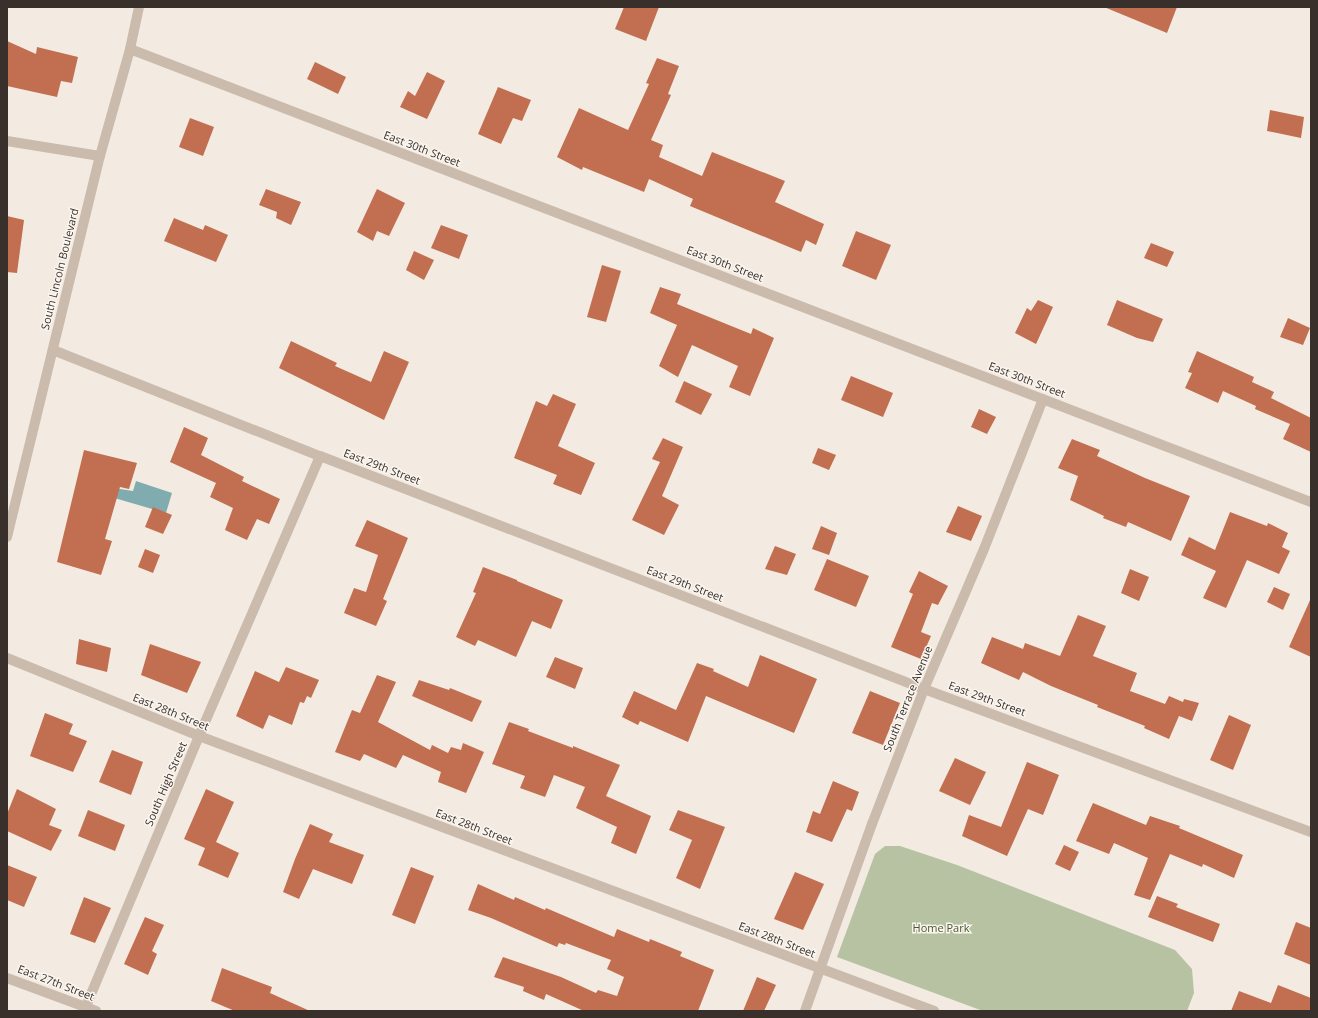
<!DOCTYPE html>
<html>
<head>
<meta charset="utf-8">
<style>
	body { margin:0 }
	#map { position:relative; width:1318px; height:1018px; overflow:hidden; background:#f3ebe1; font-family:"Open Sans",sans-serif }
	div>[style] { position:absolute }
	[style*='--x'] { left:calc(var(--x)*1px); top:calc(var(--y)*1px); width:calc(var(--w)*1px); rotate:calc(var(--a)*1deg) }
	.green>* { inset:0; background:#b6c2a1 }
	.water>* { inset:0; background:#81acaf }
	.building>* { inset:0; background:#c16f50 }
	.minor>* { height:10px; margin:-5px; padding:0 5px; transform-origin:5px; border-radius:5px; background:#cbbbad }
	.tertiary>* { height:10px; margin:-5px; padding:0 5px; transform-origin:5px; border-radius:5px; background:#cbbbad }
	span { translate:-50% -50%; white-space:nowrap; text-align:center; line-height:1.15; -webkit-text-stroke:3px #faf5ee; paint-order:stroke }
	.street-label { font-size:11px; color:#39302b }
	.park-label { font-size:11px; color:#475730 }
	.frame { position:absolute; inset:0; border:8px solid #39302b; pointer-events:none }
</style>
</head>
<body>
<div id="map">
	<div class="green">
		<div style="clip-path:polygon(885px 846px,900px 846px,957px 865px,1175px 950px,1192px 969px,1194px 993px,1187px 1011px,983px 1011px,837px 957px,875px 854px)"></div>
	</div>
	<div class="water">
		<div style="clip-path:polygon(136px 481px,172px 493px,166px 513px,104px 495px,107px 487px,133px 491px)"></div>
	</div>
	<div class="building">
		<div style="clip-path:polygon(624px 7px,659px 7px,646px 41px,615px 29px)"></div>
		<div style="clip-path:polygon(1104px 7px,1177px 7px,1167px 33px)"></div>
		<div style="clip-path:polygon(7px 41px,36px 54px,37px 47px,78px 57px,72px 83px,61px 81px,57px 97px,7px 86px)"></div>
		<div style="clip-path:polygon(657px 58px,679px 66px,668px 94px,671px 95px,651px 140px,663px 145px,659px 157px,702px 176px,712px 152px,785px 181px,775px 202px,824px 224px,816px 245px,806px 240px,801px 252px,690px 206px,693px 199px,649px 179px,644px 192px,583px 167px,582px 170px,557px 157px,579px 108px,628px 130px,649px 84px,646px 83px)"></div>
		<div style="clip-path:polygon(315px 62px,346px 77px,338px 94px,307px 79px)"></div>
		<div style="clip-path:polygon(427px 72px,445px 81px,427px 119px,400px 107px,408px 91px,415px 96px)"></div>
		<div style="clip-path:polygon(498px 87px,531px 100px,522px 121px,513px 118px,501px 144px,478px 134px)"></div>
		<div style="clip-path:polygon(1270px 110px,1304px 117px,1301px 138px,1267px 131px)"></div>
		<div style="clip-path:polygon(190px 118px,214px 127px,203px 156px,179px 147px)"></div>
		<div style="clip-path:polygon(266px 189px,301px 202px,291px 225px,276px 218px,277px 212px,259px 205px)"></div>
		<div style="clip-path:polygon(377px 189px,405px 203px,389px 236px,377px 231px,373px 241px,357px 232px)"></div>
		<div style="clip-path:polygon(7px 216px,24px 220px,17px 273px,7px 272px)"></div>
		<div style="clip-path:polygon(174px 218px,203px 230px,205px 225px,228px 235px,216px 262px,164px 241px)"></div>
		<div style="clip-path:polygon(441px 225px,468px 235px,459px 259px,431px 248px)"></div>
		<div style="clip-path:polygon(856px 231px,891px 245px,876px 280px,842px 266px)"></div>
		<div style="clip-path:polygon(1151px 243px,1174px 252px,1167px 267px,1144px 258px)"></div>
		<div style="clip-path:polygon(414px 251px,434px 260px,424px 280px,406px 270px)"></div>
		<div style="clip-path:polygon(602px 265px,621px 271px,606px 322px,587px 317px)"></div>
		<div style="clip-path:polygon(660px 287px,681px 294px,677px 304px,751px 334px,753px 328px,774px 338px,750px 396px,729px 387px,738px 366px,692px 345px,678px 377px,659px 366px,677px 325px,650px 313px)"></div>
		<div style="clip-path:polygon(1038px 300px,1053px 307px,1036px 344px,1015px 333px,1027px 308px,1031px 311px)"></div>
		<div style="clip-path:polygon(1117px 300px,1163px 319px,1153px 342px,1137px 338px,1107px 325px)"></div>
		<div style="clip-path:polygon(1288px 318px,1310px 328px,1303px 345px,1280px 337px)"></div>
		<div style="clip-path:polygon(291px 341px,337px 363px,335px 366px,371px 382px,384px 351px,409px 362px,384px 420px,279px 368px)"></div>
		<div style="clip-path:polygon(1197px 351px,1254px 377px,1252px 382px,1274px 392px,1271px 398px,1311px 418px,1311px 452px,1283px 439px,1290px 424px,1255px 409px,1256px 406px,1223px 391px,1218px 403px,1185px 388px,1192px 373px,1188px 372px)"></div>
		<div style="clip-path:polygon(851px 376px,893px 393px,883px 417px,841px 400px)"></div>
		<div style="clip-path:polygon(684px 381px,712px 394px,701px 415px,675px 402px)"></div>
		<div style="clip-path:polygon(553px 394px,576px 404px,558px 446px,595px 463px,581px 495px,553px 484px,557px 475px,514px 458px,536px 401px,547px 406px)"></div>
		<div style="clip-path:polygon(979px 409px,996px 417px,987px 434px,971px 427px)"></div>
		<div style="clip-path:polygon(184px 427px,208px 438px,201px 455px,244px 477px,242px 481px,280px 499px,269px 524px,257px 519px,247px 540px,225px 530px,233px 508px,210px 497px,216px 483px,170px 462px)"></div>
		<div style="clip-path:polygon(663px 438px,683px 447px,662px 496px,679px 505px,664px 535px,632px 520px,660px 462px,652px 459px)"></div>
		<div style="clip-path:polygon(1072px 439px,1100px 450px,1097px 456px,1145px 478px,1190px 496px,1171px 541px,1128px 522px,1126px 527px,1103px 518px,1104px 516px,1070px 500px,1078px 476px,1058px 468px)"></div>
		<div style="clip-path:polygon(818px 448px,836px 455px,829px 470px,812px 463px)"></div>
		<div style="clip-path:polygon(84px 450px,137px 463px,129px 489px,120px 487px,105px 539px,112px 541px,101px 575px,57px 562px)"></div>
		<div style="clip-path:polygon(958px 506px,982px 516px,971px 541px,946px 532px)"></div>
		<div style="clip-path:polygon(153px 507px,172px 515px,163px 534px,145px 527px)"></div>
		<div style="clip-path:polygon(1230px 512px,1267px 526px,1268px 523px,1288px 533px,1282px 547px,1290px 551px,1279px 574px,1247px 560px,1226px 608px,1203px 598px,1216px 571px,1181px 555px,1189px 537px,1215px 550px)"></div>
		<div style="clip-path:polygon(367px 520px,408px 538px,383px 599px,387px 601px,376px 626px,344px 613px,354px 588px,366px 592px,378px 555px,355px 546px)"></div>
		<div style="clip-path:polygon(821px 526px,837px 533px,829px 555px,812px 549px)"></div>
		<div style="clip-path:polygon(775px 546px,796px 554px,787px 575px,765px 569px)"></div>
		<div style="clip-path:polygon(145px 549px,160px 555px,153px 573px,138px 567px)"></div>
		<div style="clip-path:polygon(827px 559px,869px 576px,856px 607px,814px 590px)"></div>
		<div style="clip-path:polygon(483px 567px,517px 580px,517px 581px,563px 600px,551px 629px,532px 621px,516px 657px,478px 640px,475px 646px,456px 637px,476px 593px,473px 592px)"></div>
		<div style="clip-path:polygon(1130px 569px,1149px 577px,1139px 601px,1121px 593px)"></div>
		<div style="clip-path:polygon(919px 571px,948px 586px,938px 605px,932px 603px,921px 632px,931px 636px,921px 659px,891px 647px,913px 594px,909px 592px)"></div>
		<div style="clip-path:polygon(1274px 587px,1290px 594px,1283px 610px,1267px 602px)"></div>
		<div style="clip-path:polygon(1311px 598px,1311px 657px,1289px 647px)"></div>
		<div style="clip-path:polygon(1078px 615px,1106px 626px,1093px 656px,1137px 673px,1130px 691px,1165px 704px,1169px 696px,1183px 702px,1184px 699px,1199px 703px,1192px 721px,1179px 716px,1169px 739px,1144px 728px,1145px 726px,1097px 707px,1098px 705px,1051px 686px,1023px 672px,1019px 680px,981px 663px,992px 637px,1023px 649px,1025px 643px,1060px 656px)"></div>
		<div style="clip-path:polygon(79px 639px,111px 648px,107px 672px,76px 664px)"></div>
		<div style="clip-path:polygon(150px 644px,201px 662px,187px 693px,141px 675px)"></div>
		<div style="clip-path:polygon(760px 655px,817px 679px,794px 733px,706px 696px,688px 742px,640px 721px,638px 725px,622px 717px,634px 691px,676px 710px,697px 663px,714px 669px,713px 671px,748px 687px)"></div>
		<div style="clip-path:polygon(555px 657px,583px 668px,575px 689px,546px 677px)"></div>
		<div style="clip-path:polygon(286px 667px,319px 680px,311px 698px,307px 696px,304px 703px,300px 702px,292px 725px,269px 715px,263px 729px,236px 716px,255px 671px,279px 682px)"></div>
		<div style="clip-path:polygon(377px 675px,396px 682px,378px 722px,430px 750px,432px 745px,448px 753px,451px 747px,461px 750px,463px 743px,484px 752px,466px 793px,438px 782px,441px 772px,403px 755px,396px 768px,364px 754px,360px 761px,335px 752px,352px 710px,360px 713px)"></div>
		<div style="clip-path:polygon(419px 680px,449px 690px,450px 688px,482px 701px,472px 722px,412px 696px)"></div>
		<div style="clip-path:polygon(870px 691px,900px 703px,883px 745px,852px 733px)"></div>
		<div style="clip-path:polygon(45px 713px,73px 724px,69px 734px,87px 741px,73px 772px,30px 756px)"></div>
		<div style="clip-path:polygon(1229px 715px,1251px 725px,1233px 770px,1210px 760px)"></div>
		<div style="clip-path:polygon(509px 722px,529px 729px,528px 731px,573px 748px,573px 746px,620px 765px,606px 796px,651px 816px,636px 854px,611px 843px,617px 827px,576px 808px,585px 787px,554px 775px,545px 797px,520px 788px,525px 776px,492px 764px)"></div>
		<div style="clip-path:polygon(112px 750px,143px 762px,131px 795px,99px 782px)"></div>
		<div style="clip-path:polygon(955px 758px,986px 772px,970px 805px,939px 791px)"></div>
		<div style="clip-path:polygon(1027px 762px,1059px 775px,1043px 815px,1028px 809px,1007px 856px,962px 836px,969px 815px,1001px 827px)"></div>
		<div style="clip-path:polygon(833px 781px,859px 792px,852px 811px,847px 809px,832px 842px,806px 832px,813px 811px,820px 814px)"></div>
		<div style="clip-path:polygon(17px 789px,56px 809px,49px 825px,62px 830px,51px 851px,7px 831px,7px 814px)"></div>
		<div style="clip-path:polygon(206px 789px,234px 802px,216px 842px,239px 853px,228px 878px,198px 865px,205px 848px,184px 839px)"></div>
		<div style="clip-path:polygon(1093px 803px,1146px 825px,1150px 816px,1180px 826px,1179px 828px,1243px 855px,1234px 878px,1203px 864px,1202px 867px,1170px 854px,1150px 900px,1134px 895px,1148px 858px,1114px 843px,1109px 854px,1076px 841px)"></div>
		<div style="clip-path:polygon(88px 810px,125px 825px,115px 851px,78px 836px)"></div>
		<div style="clip-path:polygon(678px 810px,725px 827px,700px 889px,676px 878px,692px 840px,669px 830px)"></div>
		<div style="clip-path:polygon(310px 824px,333px 834px,329px 842px,364px 855px,352px 884px,313px 869px,299px 899px,283px 892px,295px 859px)"></div>
		<div style="clip-path:polygon(1064px 845px,1079px 852px,1070px 871px,1055px 864px)"></div>
		<div style="clip-path:polygon(7px 865px,37px 877px,24px 907px,7px 900px)"></div>
		<div style="clip-path:polygon(411px 867px,434px 876px,415px 924px,392px 915px)"></div>
		<div style="clip-path:polygon(795px 872px,824px 884px,803px 930px,774px 919px)"></div>
		<div style="clip-path:polygon(478px 884px,514px 900px,515px 897px,545px 910px,546px 908px,614px 937px,617px 929px,649px 942px,650px 939px,682px 952px,680px 956px,714px 970px,698px 1011px,584px 1011px,546px 994px,544px 1000px,523px 991px,524px 987px,494px 977px,503px 957px,561px 977px,596px 993px,598px 990px,617px 996px,624px 977px,607px 969px,611px 960px,566px 943px,565px 945px,559px 943px,557px 947px,491px 918px,468px 910px)"></div>
		<div style="clip-path:polygon(1157px 896px,1178px 904px,1176px 907px,1220px 924px,1213px 942px,1148px 917px)"></div>
		<div style="clip-path:polygon(84px 897px,111px 908px,95px 943px,70px 934px)"></div>
		<div style="clip-path:polygon(145px 917px,164px 925px,152px 951px,157px 954px,148px 975px,124px 964px)"></div>
		<div style="clip-path:polygon(1296px 922px,1311px 928px,1311px 965px,1284px 954px)"></div>
		<div style="clip-path:polygon(222px 968px,272px 987px,270px 993px,310px 1011px,235px 1011px,211px 1001px)"></div>
		<div style="clip-path:polygon(757px 977px,776px 985px,764px 1011px,743px 1011px)"></div>
		<div style="clip-path:polygon(1278px 985px,1311px 998px,1311px 1011px,1231px 1011px,1239px 991px,1271px 1003px)"></div>
	</div>
	<div class="minor">
		<div style="--x:130;--y:49;--w:1265;--a:20.99"></div>
		<div style="--x:7;--y:141;--w:94;--a:9.2"></div>
		<div style="--x:53;--y:350;--w:287;--a:21.7"></div>
		<div style="--x:320;--y:456;--w:647;--a:21.09"></div>
		<div style="--x:924;--y:689;--w:413;--a:20.3"></div>
		<div style="--x:7;--y:658;--w:207;--a:22.1"></div>
		<div style="--x:199;--y:736;--w:785;--a:20.51"></div>
		<div style="--x:7;--y:978;--w:95;--a:20.3"></div>
		<div style="--x:84;--y:1011;--w:298;--a:-67.3"></div>
		<div style="--x:199;--y:736;--w:305;--a:-66.6"></div>
		<div style="--x:805;--y:1011;--w:199;--a:-70.3"></div>
		<div style="--x:872;--y:824;--w:145;--a:-68.9"></div>
		<div style="--x:924;--y:689;--w:152;--a:-66.8"></div>
		<div style="--x:984;--y:549;--w:161;--a:-68.5"></div>
	</div>
	<div class="tertiary">
		<div style="--x:7;--y:537;--w:392;--a:-76.3"></div>
		<div style="--x:100;--y:156;--w:111;--a:-74.3"></div>
		<div style="--x:130;--y:49;--w:43;--a:-77.9"></div>
	</div>
	<div class="street-label">
		<span style="left:422px;top:149px;rotate:21deg">East 30th Street</span>
		<span style="left:725px;top:264px;rotate:21deg">East 30th Street</span>
		<span style="left:60px;top:269px;rotate:-76deg">South Lincoln Boulevard</span>
		<span style="left:1027px;top:380px;rotate:21deg">East 30th Street</span>
		<span style="left:382px;top:467px;rotate:21deg">East 29th Street</span>
		<span style="left:685px;top:584px;rotate:21deg">East 29th Street</span>
		<span style="left:908px;top:699px;rotate:-68deg">South Terrace Avenue</span>
		<span style="left:987px;top:699px;rotate:20deg">East 29th Street</span>
		<span style="left:171px;top:712px;rotate:22deg">East 28th Street</span>
		<span style="left:166px;top:784px;rotate:-67deg">South High Street</span>
		<span style="left:474px;top:827px;rotate:21deg">East 28th Street</span>
		<span style="left:777px;top:940px;rotate:21deg">East 28th Street</span>
		<span style="left:56px;top:983px;rotate:21deg">East 27th Street</span>
	</div>
	<div class="park-label">
		<span style="left:941px;top:928px">Home Park</span>
	</div>
	<div class="frame"></div>
</div>
</body>
</html>
